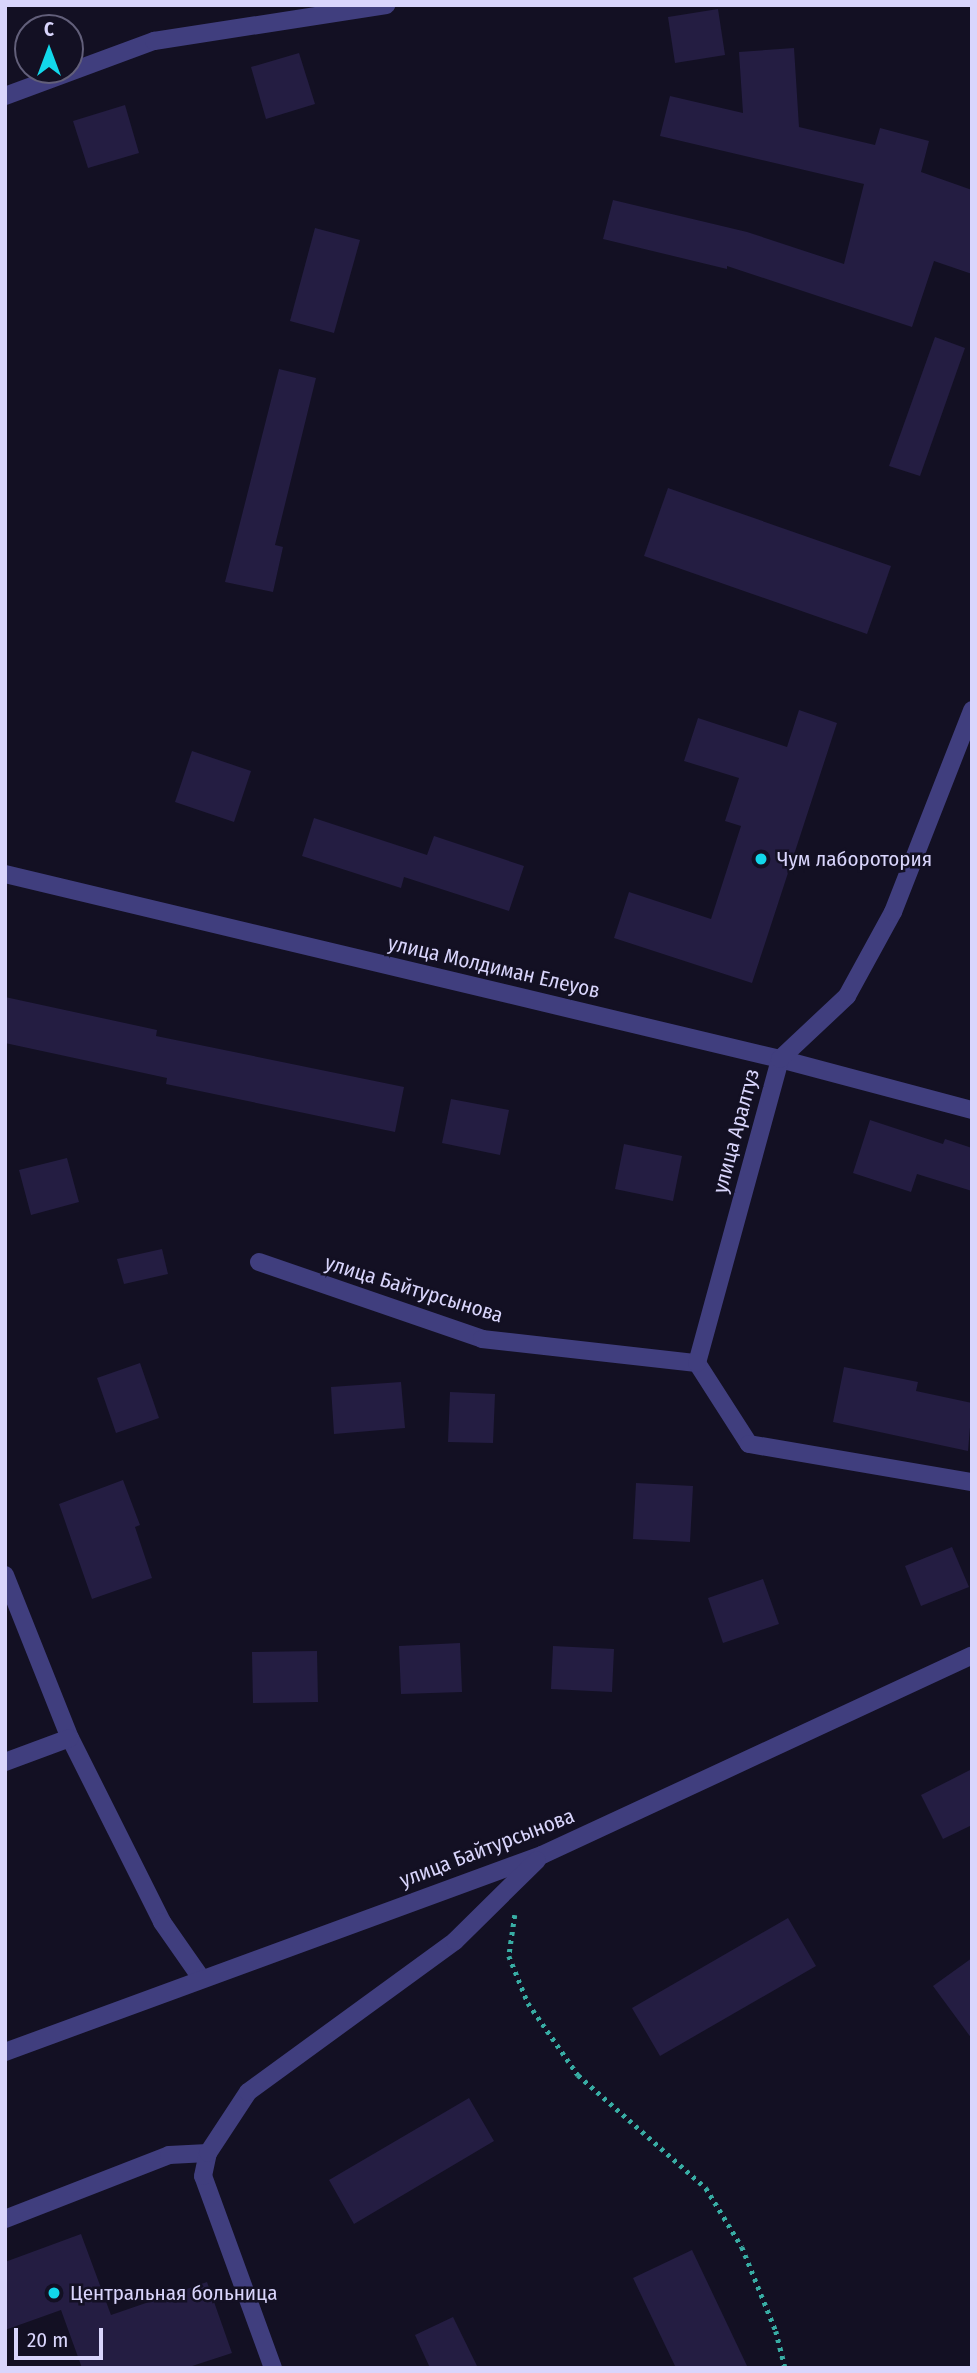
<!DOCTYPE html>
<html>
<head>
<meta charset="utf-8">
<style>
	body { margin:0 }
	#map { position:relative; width:977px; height:2373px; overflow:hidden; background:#131023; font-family:"Fira Sans Condensed",sans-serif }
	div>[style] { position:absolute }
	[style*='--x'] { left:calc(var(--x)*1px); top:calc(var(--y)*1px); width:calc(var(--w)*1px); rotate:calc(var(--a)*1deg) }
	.building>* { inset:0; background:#241d42 }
	.path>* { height:4.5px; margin-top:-2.25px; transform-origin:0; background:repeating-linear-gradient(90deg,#38ada4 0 3.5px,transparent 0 8.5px) }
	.minor>* { height:18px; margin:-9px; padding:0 9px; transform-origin:9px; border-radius:9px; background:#403e7e }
	.dots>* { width:19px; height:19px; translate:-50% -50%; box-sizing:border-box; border:4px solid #131023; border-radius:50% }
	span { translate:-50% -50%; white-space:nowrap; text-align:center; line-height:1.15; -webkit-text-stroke:5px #131023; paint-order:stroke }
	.poi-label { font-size:21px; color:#d9d5fc }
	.left { translate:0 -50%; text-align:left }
	.street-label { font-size:21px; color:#d9d5fc }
	.frame { position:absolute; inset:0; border:7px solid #d9d5fc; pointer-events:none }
	.north { position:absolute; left:14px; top:14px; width:70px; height:70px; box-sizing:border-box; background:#131023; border:2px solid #625f7a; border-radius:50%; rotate:0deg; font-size:19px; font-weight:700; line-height:28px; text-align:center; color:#d9d5fc }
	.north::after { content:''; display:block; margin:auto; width:24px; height:32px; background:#12d8eb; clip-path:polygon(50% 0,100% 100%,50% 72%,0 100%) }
	.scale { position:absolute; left:14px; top:2328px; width:89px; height:32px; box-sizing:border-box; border:4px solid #d9d5fc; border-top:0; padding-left:9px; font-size:21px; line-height:24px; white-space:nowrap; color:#d9d5fc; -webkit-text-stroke:5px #131023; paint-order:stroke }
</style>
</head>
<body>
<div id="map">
	<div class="building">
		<div style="clip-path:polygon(718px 9px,725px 55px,675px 63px,668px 17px)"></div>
		<div style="clip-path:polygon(794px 48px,799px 127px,875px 145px,880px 128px,929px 141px,921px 172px,972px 190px,972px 274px,934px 261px,912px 327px,727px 266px,727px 269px,603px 239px,613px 200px,747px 232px,844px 264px,864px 184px,660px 136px,670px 96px,743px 113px,739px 52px)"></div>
		<div style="clip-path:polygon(299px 53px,315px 104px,266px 119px,251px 67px)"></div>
		<div style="clip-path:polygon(125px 105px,139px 153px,88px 168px,73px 121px)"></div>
		<div style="clip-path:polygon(315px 228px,360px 240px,334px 333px,290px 321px)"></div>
		<div style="clip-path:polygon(935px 337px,965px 348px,920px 476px,889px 466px)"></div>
		<div style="clip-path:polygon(279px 369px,316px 378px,275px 545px,283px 547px,273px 592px,225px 582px)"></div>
		<div style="clip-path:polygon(668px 488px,891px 566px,867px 634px,644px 556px)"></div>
		<div style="clip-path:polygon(799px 710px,837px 723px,752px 983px,614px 938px,629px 892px,711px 919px,741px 826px,725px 821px,739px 778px,684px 761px,698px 718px,787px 747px)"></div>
		<div style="clip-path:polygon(192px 751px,251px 771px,234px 822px,175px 802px)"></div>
		<div style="clip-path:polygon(314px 818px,427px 855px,434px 836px,524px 866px,509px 911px,404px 877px,401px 888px,302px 856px)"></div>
		<div style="clip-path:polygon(5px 997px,157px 1030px,156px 1036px,404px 1087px,395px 1132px,166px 1084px,167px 1078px,5px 1043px)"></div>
		<div style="clip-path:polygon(451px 1099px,509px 1110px,500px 1155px,442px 1143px)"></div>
		<div style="clip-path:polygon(870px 1120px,943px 1144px,945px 1139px,972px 1148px,972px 1191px,917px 1174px,911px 1192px,853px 1173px)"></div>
		<div style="clip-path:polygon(624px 1144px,682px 1156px,673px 1201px,615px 1189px)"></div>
		<div style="clip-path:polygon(67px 1158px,79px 1202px,31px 1215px,19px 1170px)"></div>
		<div style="clip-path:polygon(162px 1249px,168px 1274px,124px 1284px,117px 1259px)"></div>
		<div style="clip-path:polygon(140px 1363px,159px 1418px,116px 1433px,97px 1378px)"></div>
		<div style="clip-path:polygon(844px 1367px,918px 1382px,916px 1391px,972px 1403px,968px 1451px,833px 1422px)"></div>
		<div style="clip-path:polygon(401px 1382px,405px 1428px,334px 1434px,331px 1387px)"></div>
		<div style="clip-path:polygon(450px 1392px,495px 1394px,493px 1443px,448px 1442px)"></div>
		<div style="clip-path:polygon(123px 1480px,140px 1525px,135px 1527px,152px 1578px,92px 1599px,59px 1504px)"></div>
		<div style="clip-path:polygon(636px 1483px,693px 1486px,690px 1542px,633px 1539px)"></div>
		<div style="clip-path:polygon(952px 1547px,969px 1587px,921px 1606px,905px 1566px)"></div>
		<div style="clip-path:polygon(763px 1579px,779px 1624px,723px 1643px,708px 1598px)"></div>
		<div style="clip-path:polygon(460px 1643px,462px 1692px,401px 1694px,399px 1646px)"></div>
		<div style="clip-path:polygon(553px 1646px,614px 1649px,612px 1692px,551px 1689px)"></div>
		<div style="clip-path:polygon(317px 1651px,318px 1702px,253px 1703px,252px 1652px)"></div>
		<div style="clip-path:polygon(972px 1769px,972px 1825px,943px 1839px,921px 1795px)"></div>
		<div style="clip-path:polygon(788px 1918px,816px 1966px,660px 2056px,632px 2008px)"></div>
		<div style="clip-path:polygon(972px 1958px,972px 2039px,933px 1986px)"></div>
		<div style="clip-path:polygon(469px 2098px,494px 2141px,354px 2224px,329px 2180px)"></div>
		<div style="clip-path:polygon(81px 2234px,111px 2315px,207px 2282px,232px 2353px,186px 2368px,82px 2368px,61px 2310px,5px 2330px,5px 2262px)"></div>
		<div style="clip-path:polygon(692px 2250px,748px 2368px,676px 2368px,633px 2278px)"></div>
		<div style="clip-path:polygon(453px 2317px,478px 2368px,430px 2368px,415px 2335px)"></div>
	</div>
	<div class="path">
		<div style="--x:515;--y:1915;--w:41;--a:98.3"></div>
		<div style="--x:509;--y:1956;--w:51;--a:68"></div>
		<div style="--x:528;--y:2003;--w:88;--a:55.2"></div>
		<div style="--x:578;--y:2075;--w:171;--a:41.4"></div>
		<div style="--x:706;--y:2188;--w:69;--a:58.6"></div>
		<div style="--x:742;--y:2247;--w:91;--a:68"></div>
		<div style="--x:776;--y:2331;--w:38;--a:76"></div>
	</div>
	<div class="minor">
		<div style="--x:5;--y:96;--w:159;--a:-20.3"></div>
		<div style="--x:154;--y:41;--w:235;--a:-8.8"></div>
		<div style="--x:5;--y:874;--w:797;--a:13.43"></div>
		<div style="--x:780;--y:1059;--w:199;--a:14.9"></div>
		<div style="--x:259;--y:1262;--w:236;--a:19"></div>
		<div style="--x:482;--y:1339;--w:216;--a:6.4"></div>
		<div style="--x:697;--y:1363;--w:96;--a:57.3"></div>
		<div style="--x:749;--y:1444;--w:226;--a:9.7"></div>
		<div style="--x:697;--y:1363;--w:315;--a:-74.7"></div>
		<div style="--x:780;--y:1059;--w:92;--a:-43.2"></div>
		<div style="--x:847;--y:996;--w:96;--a:-61.3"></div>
		<div style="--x:893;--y:912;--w:217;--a:-68.6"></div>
		<div style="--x:5;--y:1575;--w:175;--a:68.3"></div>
		<div style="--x:70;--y:1738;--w:206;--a:63.4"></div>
		<div style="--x:162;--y:1922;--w:68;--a:55.1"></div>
		<div style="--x:5;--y:1762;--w:69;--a:-20.3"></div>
		<div style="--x:5;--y:2052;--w:572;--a:-20.15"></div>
		<div style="--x:542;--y:1855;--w:474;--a:-24.9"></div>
		<div style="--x:5;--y:2219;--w:176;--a:-21.3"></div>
		<div style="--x:169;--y:2155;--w:39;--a:-3"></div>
		<div style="--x:273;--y:2368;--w:204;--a:-110"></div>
		<div style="--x:203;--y:2176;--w:24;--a:-78"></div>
		<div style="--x:208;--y:2153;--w:73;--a:-56.7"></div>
		<div style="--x:248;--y:2092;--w:256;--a:-36.1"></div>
		<div style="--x:455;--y:1941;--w:115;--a:-44.6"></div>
	</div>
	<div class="dots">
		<div style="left:761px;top:859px;background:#12d8eb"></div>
		<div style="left:54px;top:2293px;background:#12d8eb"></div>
	</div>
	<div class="poi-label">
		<span class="left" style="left:777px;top:859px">Чум лаборотория</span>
		<span class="left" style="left:70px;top:2293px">Центральная больница</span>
	</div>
	<div class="street-label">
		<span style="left:494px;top:967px;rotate:13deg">улица Молдиман Елеуов</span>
		<span style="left:736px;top:1131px;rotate:-75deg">улица Аралтуз</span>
		<span style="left:414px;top:1289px;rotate:17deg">улица Байтурсынова</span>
		<span style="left:487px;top:1848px;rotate:-21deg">улица Байтурсынова</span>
	</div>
	<div class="frame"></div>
	<div class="north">С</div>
	<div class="scale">20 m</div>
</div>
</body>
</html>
